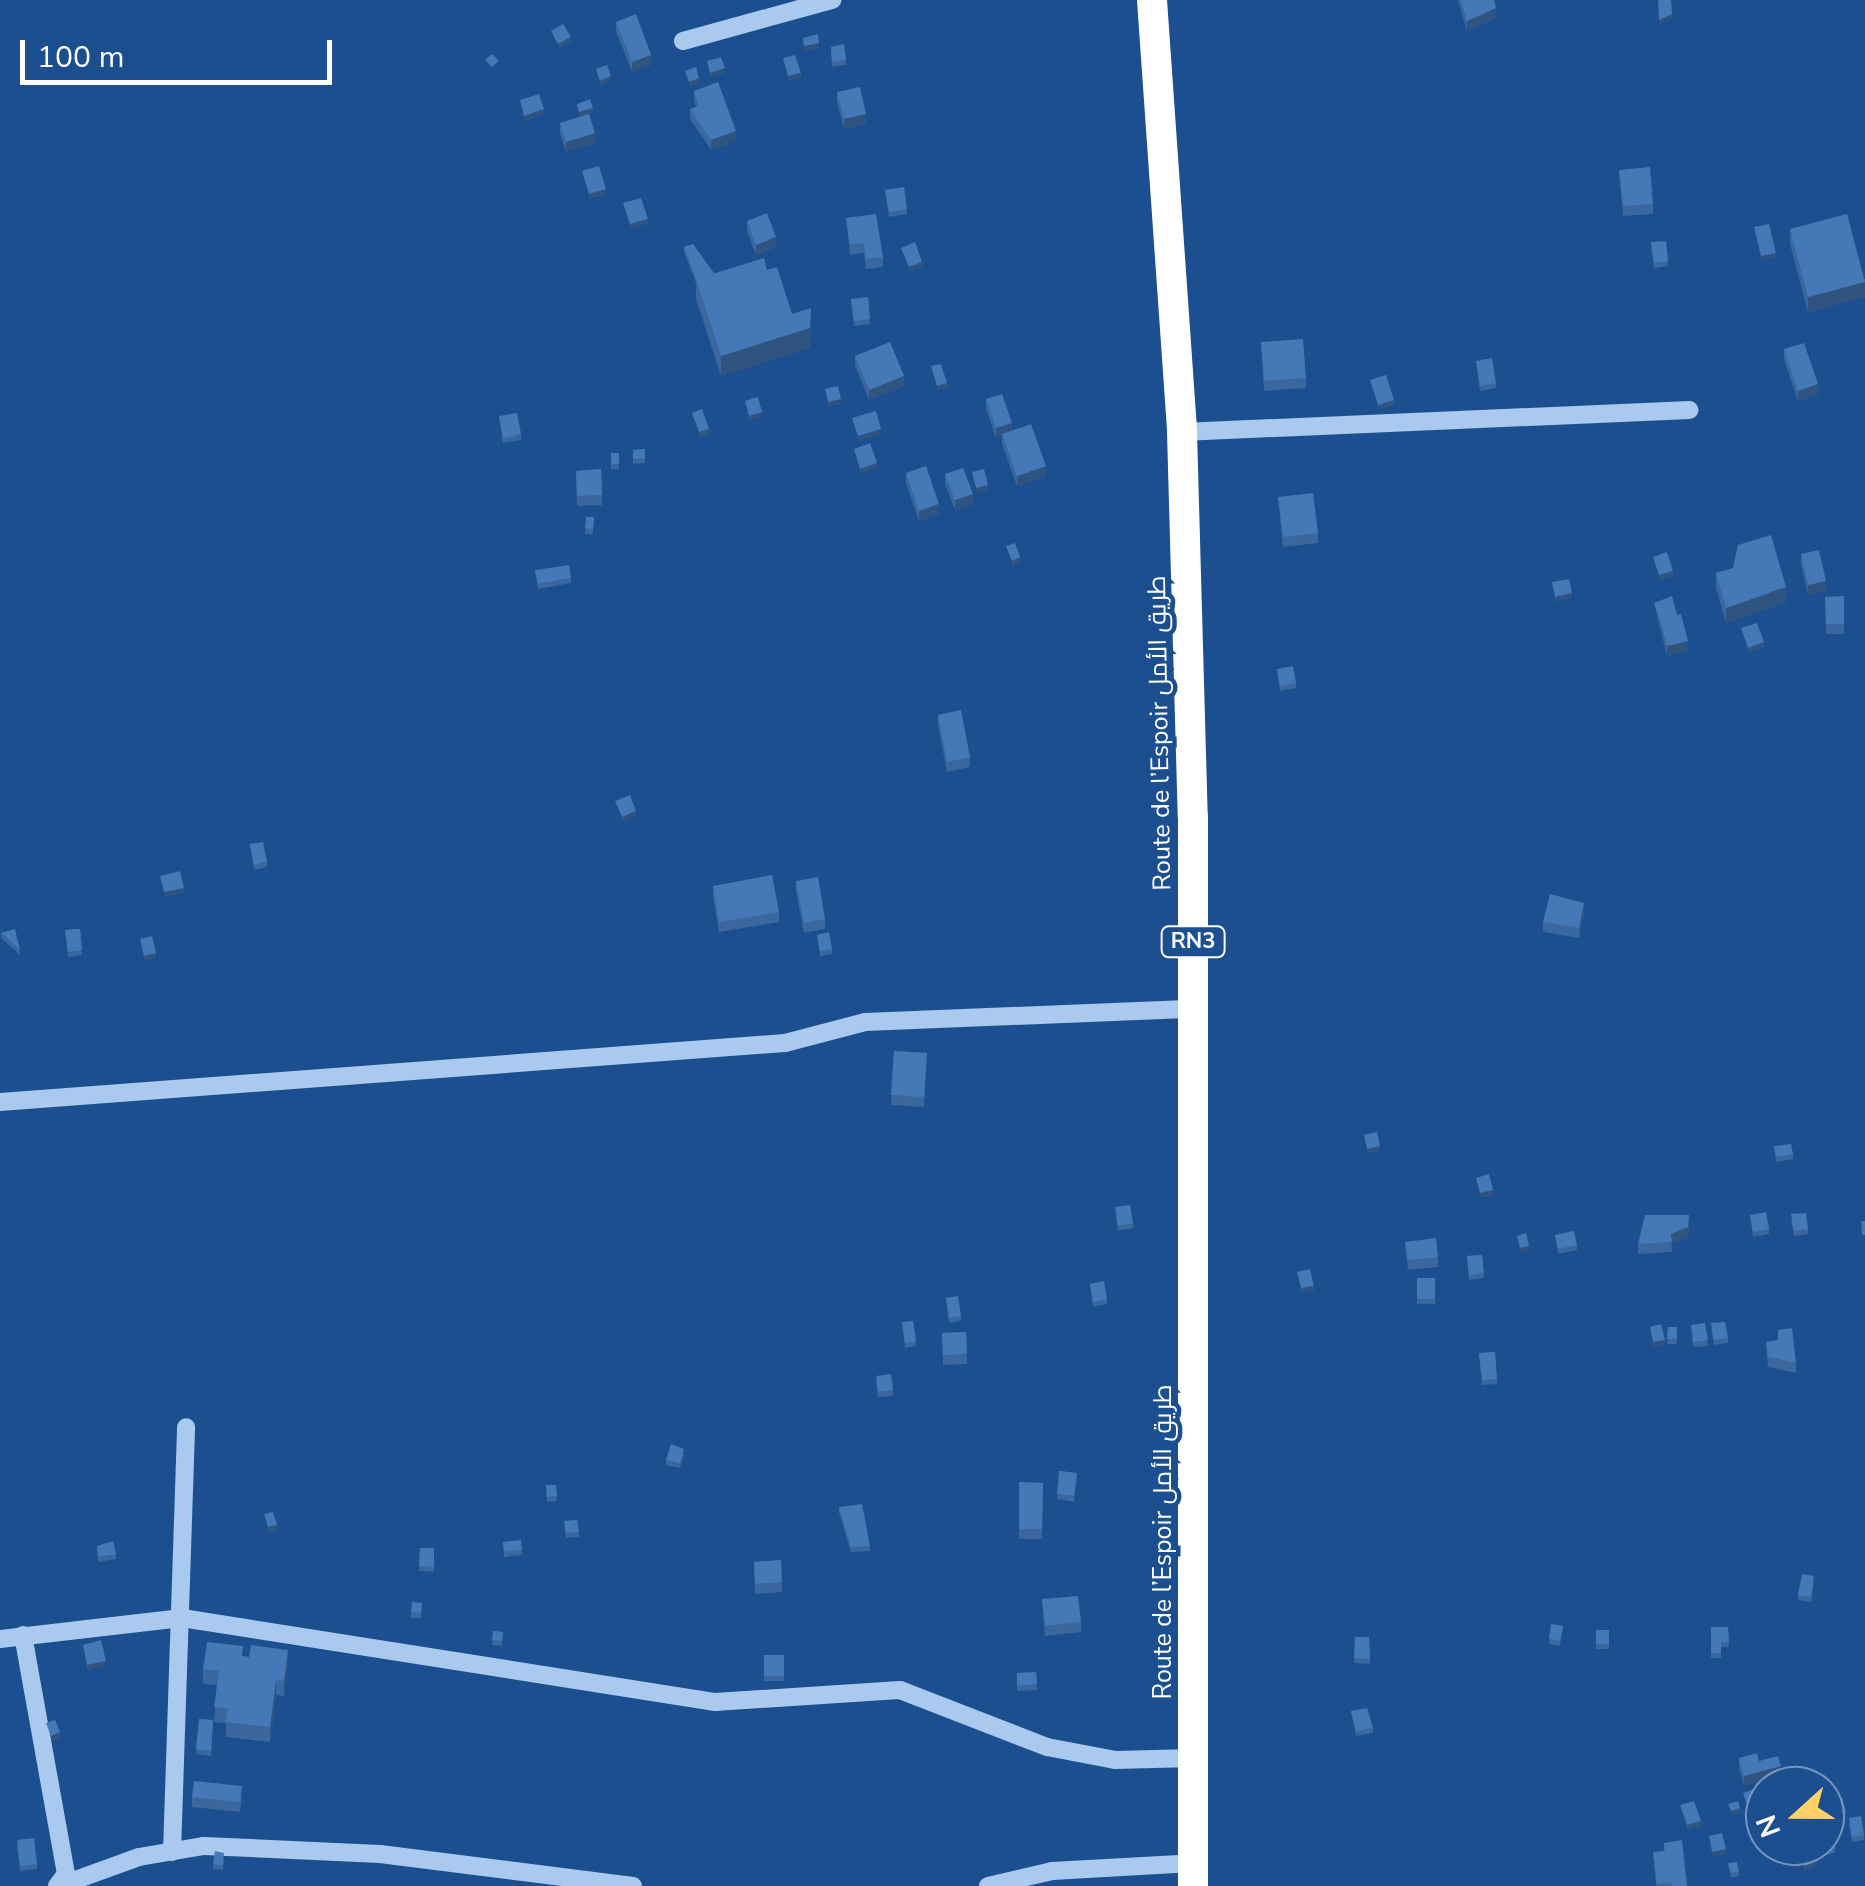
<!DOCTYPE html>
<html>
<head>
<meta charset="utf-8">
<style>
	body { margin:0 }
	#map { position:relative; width:1865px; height:1886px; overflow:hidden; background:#1b4f8f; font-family:"Nunito Sans",Cairo,sans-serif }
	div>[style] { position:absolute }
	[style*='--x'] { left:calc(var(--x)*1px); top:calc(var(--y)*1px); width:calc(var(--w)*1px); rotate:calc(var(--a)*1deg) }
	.minor>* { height:18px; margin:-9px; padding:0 9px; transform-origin:9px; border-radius:9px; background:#a9c9ee }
	.highway>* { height:30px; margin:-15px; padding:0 15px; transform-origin:15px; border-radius:15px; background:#fff }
	.wall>* { inset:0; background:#3a679d }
	.shaded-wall>* { inset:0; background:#305480 }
	.building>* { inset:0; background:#4478b7 }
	span { translate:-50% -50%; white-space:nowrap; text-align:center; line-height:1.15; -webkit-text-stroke:9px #1b4f8f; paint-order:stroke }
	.shield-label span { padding:2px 8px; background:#1b4f8f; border:2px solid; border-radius:8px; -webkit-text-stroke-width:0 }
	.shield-label { font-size:22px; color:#fff; font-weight:700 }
	.street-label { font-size:25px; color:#fff }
	.north { position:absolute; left:1745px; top:1766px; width:100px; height:100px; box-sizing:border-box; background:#1b4f8f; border:2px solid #7695bc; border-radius:50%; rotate:249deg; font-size:28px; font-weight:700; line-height:40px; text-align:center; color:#fff }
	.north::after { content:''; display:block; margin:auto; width:35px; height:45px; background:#ffd166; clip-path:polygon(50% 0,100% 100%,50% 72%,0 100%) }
	.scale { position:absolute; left:20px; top:40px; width:312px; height:45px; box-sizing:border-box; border:5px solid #fff; border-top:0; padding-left:12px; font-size:30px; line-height:35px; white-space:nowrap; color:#fff; -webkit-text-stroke:8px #1b4f8f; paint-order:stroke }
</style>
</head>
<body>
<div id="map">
	<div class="minor">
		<div style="--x:683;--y:41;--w:155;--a:-15.4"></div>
		<div style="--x:1182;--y:432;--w:508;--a:-2.48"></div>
		<div style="--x:0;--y:1102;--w:787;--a:-4.3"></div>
		<div style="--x:785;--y:1043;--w:83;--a:-14.7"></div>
		<div style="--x:865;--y:1022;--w:328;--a:-2.3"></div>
		<div style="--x:23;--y:1635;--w:243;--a:79.8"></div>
		<div style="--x:66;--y:1874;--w:15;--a:127"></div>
		<div style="--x:0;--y:1639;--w:183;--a:-6.6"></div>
		<div style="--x:182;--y:1618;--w:540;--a:8.96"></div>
		<div style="--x:715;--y:1702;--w:185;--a:-3.7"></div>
		<div style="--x:900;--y:1690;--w:158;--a:21.2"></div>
		<div style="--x:1047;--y:1747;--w:69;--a:10.8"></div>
		<div style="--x:1115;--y:1760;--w:78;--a:-1.5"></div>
		<div style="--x:172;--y:1852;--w:425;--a:-88.1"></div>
		<div style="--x:59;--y:1886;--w:85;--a:-19.9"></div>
		<div style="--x:139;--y:1857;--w:66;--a:-9.6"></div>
		<div style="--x:204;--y:1846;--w:176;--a:2.6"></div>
		<div style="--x:380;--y:1854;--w:255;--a:7.2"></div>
		<div style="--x:988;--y:1886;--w:66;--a:-13.2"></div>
		<div style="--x:1052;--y:1871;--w:141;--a:-3.2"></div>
	</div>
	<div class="highway">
		<div style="--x:1152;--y:0;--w:433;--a:86"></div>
		<div style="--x:1182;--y:432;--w:385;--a:88.4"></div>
		<div style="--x:1193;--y:817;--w:1069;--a:90"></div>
	</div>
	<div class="wall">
		<div style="clip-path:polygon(1458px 0,1494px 0,1496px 18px,1467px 31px)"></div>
		<div style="clip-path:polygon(616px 22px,651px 65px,632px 72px,616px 32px)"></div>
		<div style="clip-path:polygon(844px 44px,846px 65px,832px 67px,831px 47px)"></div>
		<div style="clip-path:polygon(694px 91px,736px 141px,711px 150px,690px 119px,690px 109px,696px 107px,694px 101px)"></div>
		<div style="clip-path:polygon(837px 92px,866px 124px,844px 129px,837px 102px)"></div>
		<div style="clip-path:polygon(577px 104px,593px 113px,589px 114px,595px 143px,566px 152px,560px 133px,560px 123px,579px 117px)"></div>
		<div style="clip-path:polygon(1619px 170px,1653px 204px,1653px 214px,1623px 216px)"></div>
		<div style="clip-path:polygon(885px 190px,907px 209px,907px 214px,889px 217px)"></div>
		<div style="clip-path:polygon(846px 218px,883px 257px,883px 267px,866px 269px,864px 253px,850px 255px)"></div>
		<div style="clip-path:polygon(747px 221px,776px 247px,756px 255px,747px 231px)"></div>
		<div style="clip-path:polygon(1790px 229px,1865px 279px,1865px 297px,1808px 312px,1790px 244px)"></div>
		<div style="clip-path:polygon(1666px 241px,1668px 266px,1654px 268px,1651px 247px)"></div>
		<div style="clip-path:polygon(684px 247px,714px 273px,767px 270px,810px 348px,721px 376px,696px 299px,696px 283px,684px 252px)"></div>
		<div style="clip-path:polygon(868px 297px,870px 324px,854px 326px,851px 299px)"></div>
		<div style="clip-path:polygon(1261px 342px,1306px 378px,1306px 388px,1264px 391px)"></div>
		<div style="clip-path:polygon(1784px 349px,1818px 394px,1798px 401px,1784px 359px)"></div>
		<div style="clip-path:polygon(855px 356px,904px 386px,869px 400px,855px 366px)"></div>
		<div style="clip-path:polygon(1476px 361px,1496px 383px,1496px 388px,1480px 391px)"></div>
		<div style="clip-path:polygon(986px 399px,1012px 430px,1046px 476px,1017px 486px,1002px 444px,1002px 436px,996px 438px,986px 409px)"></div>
		<div style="clip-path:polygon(499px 416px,521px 434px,521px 440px,503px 443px)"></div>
		<div style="clip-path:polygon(645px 449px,645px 463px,633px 464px,633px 450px)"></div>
		<div style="clip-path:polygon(611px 453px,619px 453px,619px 469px,611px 469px)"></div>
		<div style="clip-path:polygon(601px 469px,602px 505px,577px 506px,576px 471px)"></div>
		<div style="clip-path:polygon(906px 473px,939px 514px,919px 521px,906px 483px)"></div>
		<div style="clip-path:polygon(945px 474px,973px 504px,955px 510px,945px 484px)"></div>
		<div style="clip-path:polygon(1278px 497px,1318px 533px,1318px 543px,1283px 547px)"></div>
		<div style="clip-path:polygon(586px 517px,594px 517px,593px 534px,585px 534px)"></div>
		<div style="clip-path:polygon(1801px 554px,1826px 591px,1808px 595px,1801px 564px)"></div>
		<div style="clip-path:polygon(1733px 568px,1786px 602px,1726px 623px,1716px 588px,1716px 573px)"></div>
		<div style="clip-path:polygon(535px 570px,571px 578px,571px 583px,538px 589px)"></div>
		<div style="clip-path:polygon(1844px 596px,1844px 634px,1826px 634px,1825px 597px)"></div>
		<div style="clip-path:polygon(1654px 603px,1688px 651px,1667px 656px)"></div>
		<div style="clip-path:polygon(1277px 669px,1296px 683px,1296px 688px,1280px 691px)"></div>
		<div style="clip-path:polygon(938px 715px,970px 757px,970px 767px,947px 772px,938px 725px)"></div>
		<div style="clip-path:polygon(250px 844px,267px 862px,267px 867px,254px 870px)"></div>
		<div style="clip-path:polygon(796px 881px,825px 919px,825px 929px,804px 933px,796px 891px)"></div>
		<div style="clip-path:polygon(713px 886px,779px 912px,779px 922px,719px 932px,713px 896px)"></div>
		<div style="clip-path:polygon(1584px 913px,1579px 938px,1543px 932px,1543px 922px)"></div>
		<div style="clip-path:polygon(80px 929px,82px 955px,68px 957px,65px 930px)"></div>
		<div style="clip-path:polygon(1px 933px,20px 950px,20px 955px,1px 938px)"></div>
		<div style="clip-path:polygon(817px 935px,832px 949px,832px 954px,820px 956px)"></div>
		<div style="clip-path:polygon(894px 1051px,927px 1053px,924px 1107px,891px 1105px)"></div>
		<div style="clip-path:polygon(1774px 1146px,1793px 1154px,1793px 1159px,1776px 1162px)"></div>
		<div style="clip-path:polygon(1115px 1207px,1133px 1223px,1133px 1228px,1118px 1231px)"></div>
		<div style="clip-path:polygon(1750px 1215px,1769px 1229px,1769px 1234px,1753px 1237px)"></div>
		<div style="clip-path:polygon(1791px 1220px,1808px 1229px,1808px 1234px,1794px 1236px)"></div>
		<div style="clip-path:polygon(1689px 1225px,1688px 1237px,1672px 1243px,1672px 1252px,1638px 1254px,1638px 1244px)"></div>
		<div style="clip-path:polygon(1555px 1235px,1577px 1245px,1577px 1250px,1558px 1254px)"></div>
		<div style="clip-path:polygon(1405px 1242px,1438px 1257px,1438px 1267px,1408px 1270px)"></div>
		<div style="clip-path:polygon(1482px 1255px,1484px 1278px,1469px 1280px,1467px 1256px)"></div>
		<div style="clip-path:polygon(1417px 1278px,1435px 1278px,1435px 1304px,1417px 1304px)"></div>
		<div style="clip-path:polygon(1090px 1284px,1107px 1299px,1107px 1304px,1093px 1307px)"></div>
		<div style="clip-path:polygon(946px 1298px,961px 1316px,961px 1321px,949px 1323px)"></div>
		<div style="clip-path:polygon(913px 1321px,916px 1346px,905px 1348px,902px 1322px)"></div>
		<div style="clip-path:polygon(1705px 1323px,1708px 1346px,1693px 1347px,1691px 1325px)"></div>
		<div style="clip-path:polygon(1668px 1327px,1677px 1327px,1677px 1344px,1667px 1344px)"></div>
		<div style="clip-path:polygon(1711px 1328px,1728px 1338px,1728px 1343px,1714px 1345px)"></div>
		<div style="clip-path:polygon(966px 1332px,967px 1364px,943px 1365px,942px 1333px)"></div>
		<div style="clip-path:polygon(1766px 1342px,1796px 1363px,1796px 1373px,1768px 1367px)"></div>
		<div style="clip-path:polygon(1495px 1352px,1497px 1384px,1482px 1385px,1479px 1353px)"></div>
		<div style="clip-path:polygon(876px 1381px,893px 1390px,893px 1396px,878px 1397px)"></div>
		<div style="clip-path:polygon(684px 1454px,680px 1468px,666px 1465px,666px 1460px)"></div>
		<div style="clip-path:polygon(1059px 1471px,1077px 1473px,1074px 1502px,1057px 1499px)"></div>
		<div style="clip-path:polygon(1019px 1482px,1043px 1483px,1042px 1539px,1019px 1539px)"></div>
		<div style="clip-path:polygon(546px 1485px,556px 1485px,557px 1501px,547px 1502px)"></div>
		<div style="clip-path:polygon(839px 1507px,870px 1546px,870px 1551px,851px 1552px,839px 1512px)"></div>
		<div style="clip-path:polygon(577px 1520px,579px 1537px,566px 1538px,564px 1521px)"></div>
		<div style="clip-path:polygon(521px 1540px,522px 1555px,504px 1557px,503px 1542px)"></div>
		<div style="clip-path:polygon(97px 1546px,116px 1554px,116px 1559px,98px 1562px)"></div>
		<div style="clip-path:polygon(420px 1548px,434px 1548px,434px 1572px,419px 1571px)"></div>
		<div style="clip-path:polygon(781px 1560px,782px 1592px,755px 1594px,754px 1562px)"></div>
		<div style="clip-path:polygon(1814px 1582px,1811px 1602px,1798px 1600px,1798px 1595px)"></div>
		<div style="clip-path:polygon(1042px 1599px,1081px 1622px,1081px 1632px,1045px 1636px)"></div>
		<div style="clip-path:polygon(422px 1603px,421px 1618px,411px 1618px,411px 1612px)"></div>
		<div style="clip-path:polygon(1551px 1624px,1563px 1626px,1560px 1646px,1549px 1644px)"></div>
		<div style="clip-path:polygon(1711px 1627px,1728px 1627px,1729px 1647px,1721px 1647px,1721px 1658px,1711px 1658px)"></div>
		<div style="clip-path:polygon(1596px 1630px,1609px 1630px,1609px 1649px,1596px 1649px)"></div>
		<div style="clip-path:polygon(493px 1631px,503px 1632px,502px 1646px,492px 1645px)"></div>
		<div style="clip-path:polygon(1355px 1637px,1369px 1637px,1370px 1664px,1354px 1663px)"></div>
		<div style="clip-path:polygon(764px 1655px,784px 1655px,784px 1681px,764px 1681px)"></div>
		<div style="clip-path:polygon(243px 1656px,288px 1665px,284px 1696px,276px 1695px,270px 1742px,226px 1737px,226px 1723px,214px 1722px,217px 1685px,203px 1684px,203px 1669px)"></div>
		<div style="clip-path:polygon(1036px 1672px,1037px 1690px,1017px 1691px,1017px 1673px)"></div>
		<div style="clip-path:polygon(1351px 1711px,1373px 1728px,1373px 1733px,1356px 1736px)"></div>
		<div style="clip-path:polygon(199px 1719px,213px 1720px,211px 1756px,196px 1754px)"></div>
		<div style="clip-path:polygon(1739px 1758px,1759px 1761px,1781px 1776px,1744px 1786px,1739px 1768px)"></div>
		<div style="clip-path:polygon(242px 1796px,240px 1812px,192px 1807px,192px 1797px)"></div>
		<div style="clip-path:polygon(1849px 1823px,1864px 1835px,1864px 1840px,1852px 1842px)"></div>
		<div style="clip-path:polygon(1825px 1834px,1835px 1848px,1835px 1853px,1828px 1854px)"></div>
		<div style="clip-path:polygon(1664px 1843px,1687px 1886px,1656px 1886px,1653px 1852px,1664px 1852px)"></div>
		<div style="clip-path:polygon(17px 1845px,37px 1864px,37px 1869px,20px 1871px)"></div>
		<div style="clip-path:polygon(224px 1858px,223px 1870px,213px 1869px,213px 1864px)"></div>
		<div style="clip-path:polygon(1728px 1863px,1739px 1871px,1739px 1876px,1731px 1878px)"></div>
	</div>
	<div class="shaded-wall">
		<div style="clip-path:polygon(1496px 8px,1496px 18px,1467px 31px,1467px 21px)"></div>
		<div style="clip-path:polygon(1672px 14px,1672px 19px,1659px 25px,1659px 20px)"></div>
		<div style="clip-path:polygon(571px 37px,571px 42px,558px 49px,558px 44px)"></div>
		<div style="clip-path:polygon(819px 43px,819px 48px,804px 51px,804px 46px)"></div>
		<div style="clip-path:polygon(651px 55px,651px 65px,632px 72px,632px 62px)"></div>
		<div style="clip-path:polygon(725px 68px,725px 73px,710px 78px,710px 73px)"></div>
		<div style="clip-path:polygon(801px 73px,801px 78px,788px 81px,788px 76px)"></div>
		<div style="clip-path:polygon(611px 76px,611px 81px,600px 86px,600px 81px)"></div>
		<div style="clip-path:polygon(699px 78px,699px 83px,689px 87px,689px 82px)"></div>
		<div style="clip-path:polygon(593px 108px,593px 113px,579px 117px,579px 112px)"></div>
		<div style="clip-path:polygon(544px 109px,544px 114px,524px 122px,524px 116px)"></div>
		<div style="clip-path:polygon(866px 114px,866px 124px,844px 129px,844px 119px)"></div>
		<div style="clip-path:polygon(736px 131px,736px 141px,711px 150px,711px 140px)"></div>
		<div style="clip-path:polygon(595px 133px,595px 143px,566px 152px,566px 142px)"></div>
		<div style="clip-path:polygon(606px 189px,606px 194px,589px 199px,589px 194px)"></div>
		<div style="clip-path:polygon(648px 219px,648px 224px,630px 229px,630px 224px)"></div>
		<div style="clip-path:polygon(776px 237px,776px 247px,756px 255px,756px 245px)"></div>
		<div style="clip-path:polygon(1776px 253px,1776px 258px,1761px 261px,1761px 256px)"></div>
		<div style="clip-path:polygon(922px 262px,922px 267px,909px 272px,909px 267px)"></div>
		<div style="clip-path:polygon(1865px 282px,1865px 297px,1808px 312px,1808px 297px)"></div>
		<div style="clip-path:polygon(811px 308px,810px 348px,721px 376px,721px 356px)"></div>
		<div style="clip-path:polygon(904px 376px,904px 386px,869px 400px,869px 390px)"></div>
		<div style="clip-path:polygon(947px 383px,947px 388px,937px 391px,937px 386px)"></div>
		<div style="clip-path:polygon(1818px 384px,1818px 394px,1798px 401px,1798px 391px)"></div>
		<div style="clip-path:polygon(841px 399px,841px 404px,828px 407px,828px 402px)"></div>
		<div style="clip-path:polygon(1394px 400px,1394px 405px,1378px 410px,1378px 405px)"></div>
		<div style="clip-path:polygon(762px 412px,762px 417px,749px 421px,749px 416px)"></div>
		<div style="clip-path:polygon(1012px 423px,1012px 433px,996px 438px,996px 428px)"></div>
		<div style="clip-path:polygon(709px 429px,709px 434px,699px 437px,699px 432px)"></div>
		<div style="clip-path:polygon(881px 429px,881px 434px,858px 441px,858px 436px)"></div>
		<div style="clip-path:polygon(877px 463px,877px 468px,860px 474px,860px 469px)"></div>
		<div style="clip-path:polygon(1046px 466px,1046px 476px,1017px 486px,1017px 476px)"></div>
		<div style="clip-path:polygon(988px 485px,988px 490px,976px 493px,976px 488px)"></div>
		<div style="clip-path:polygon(973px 494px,973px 504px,955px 510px,955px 500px)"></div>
		<div style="clip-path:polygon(939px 504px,939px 514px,919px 521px,919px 511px)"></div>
		<div style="clip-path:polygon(1020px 557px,1020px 562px,1012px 566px,1012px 561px)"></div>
		<div style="clip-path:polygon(1673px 571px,1673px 576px,1659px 580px,1659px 575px)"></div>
		<div style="clip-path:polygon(1826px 581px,1826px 591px,1808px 595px,1808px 585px)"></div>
		<div style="clip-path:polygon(1786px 587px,1786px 602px,1726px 623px,1726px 608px)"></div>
		<div style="clip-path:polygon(1572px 593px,1572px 598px,1555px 602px,1555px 597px)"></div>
		<div style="clip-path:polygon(1688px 641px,1688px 651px,1667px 656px,1667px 646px)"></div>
		<div style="clip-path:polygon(1764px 642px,1764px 647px,1748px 653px,1748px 648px)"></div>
		<div style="clip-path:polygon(636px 811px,636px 816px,622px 822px,622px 817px)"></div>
		<div style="clip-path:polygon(184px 888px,184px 893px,164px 897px,164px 892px)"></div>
		<div style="clip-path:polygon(1584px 903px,1584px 913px,1579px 938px,1579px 928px)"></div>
		<div style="clip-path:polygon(156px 953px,156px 958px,144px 961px,144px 956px)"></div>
		<div style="clip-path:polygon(1380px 1146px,1380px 1151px,1367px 1154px,1367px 1149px)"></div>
		<div style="clip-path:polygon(1493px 1190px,1493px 1195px,1480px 1198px,1480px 1193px)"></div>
		<div style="clip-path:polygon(1689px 1215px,1688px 1237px,1671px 1244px,1671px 1234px)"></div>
		<div style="clip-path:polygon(1529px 1246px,1529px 1251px,1520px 1253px,1520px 1248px)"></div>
		<div style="clip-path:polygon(1314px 1286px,1314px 1291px,1301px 1293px,1301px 1288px)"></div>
		<div style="clip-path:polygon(1665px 1340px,1665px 1345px,1653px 1347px,1653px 1342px)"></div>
		<div style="clip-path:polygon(277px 1525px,277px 1530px,268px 1532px,268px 1527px)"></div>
		<div style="clip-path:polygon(288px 1650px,288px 1665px,284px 1696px,284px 1681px)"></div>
		<div style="clip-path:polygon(106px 1661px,106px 1666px,87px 1670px,87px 1665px)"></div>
		<div style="clip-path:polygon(276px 1680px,276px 1695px,270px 1742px,270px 1727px)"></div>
		<div style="clip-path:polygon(60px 1732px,60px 1738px,51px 1741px,51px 1736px)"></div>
		<div style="clip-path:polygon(1781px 1766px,1781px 1776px,1744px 1786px,1744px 1776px)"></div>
		<div style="clip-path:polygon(1760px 1803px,1760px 1808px,1748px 1812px,1748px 1807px)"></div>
		<div style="clip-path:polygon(1740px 1808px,1740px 1813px,1731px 1816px,1731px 1811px)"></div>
		<div style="clip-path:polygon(1846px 1813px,1846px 1823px,1825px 1828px,1825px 1818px)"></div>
		<div style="clip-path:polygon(1701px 1821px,1701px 1826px,1687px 1830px,1687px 1825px)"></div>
		<div style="clip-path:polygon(1726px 1849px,1726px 1854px,1712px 1857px,1712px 1852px)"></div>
		<div style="clip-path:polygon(1818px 1861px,1818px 1866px,1804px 1871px,1804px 1866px)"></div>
	</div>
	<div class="building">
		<div style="clip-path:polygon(1461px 0,1494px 0,1496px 8px,1467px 21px)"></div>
		<div style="clip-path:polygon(1658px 0,1671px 0,1672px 14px,1659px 20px)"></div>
		<div style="clip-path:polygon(636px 14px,651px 55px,632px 62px,616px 22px)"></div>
		<div style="clip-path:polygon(563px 24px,571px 37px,558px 44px,551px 31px)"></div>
		<div style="clip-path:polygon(818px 34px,819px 43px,804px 46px,803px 38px)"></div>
		<div style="clip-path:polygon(844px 44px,846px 60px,832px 62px,831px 47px)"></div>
		<div style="clip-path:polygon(492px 54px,499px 61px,492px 67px,485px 60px)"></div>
		<div style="clip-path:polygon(795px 55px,801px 73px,788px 76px,783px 58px)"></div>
		<div style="clip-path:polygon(721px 57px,725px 68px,710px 73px,707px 61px)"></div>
		<div style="clip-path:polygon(607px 65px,611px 76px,600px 81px,596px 69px)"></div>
		<div style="clip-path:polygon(696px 67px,699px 78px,689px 82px,685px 71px)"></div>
		<div style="clip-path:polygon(718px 82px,736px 131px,711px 140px,690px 109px,699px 106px,694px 91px)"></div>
		<div style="clip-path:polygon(860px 87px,866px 114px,844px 119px,837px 92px)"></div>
		<div style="clip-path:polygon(539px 94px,544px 109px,524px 116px,520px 100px)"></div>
		<div style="clip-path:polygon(590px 99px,593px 108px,579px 112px,577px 104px)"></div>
		<div style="clip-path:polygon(589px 114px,595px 133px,566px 142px,560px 123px)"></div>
		<div style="clip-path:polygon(599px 166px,606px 189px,589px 194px,582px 171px)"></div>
		<div style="clip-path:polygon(1650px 167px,1653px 204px,1623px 206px,1619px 170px)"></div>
		<div style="clip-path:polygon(904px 187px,907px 209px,889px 212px,885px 190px)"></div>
		<div style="clip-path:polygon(641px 198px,648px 219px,630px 224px,623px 203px)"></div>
		<div style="clip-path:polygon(767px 213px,776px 237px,756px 245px,747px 221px)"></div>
		<div style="clip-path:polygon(876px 214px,883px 257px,866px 259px,864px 243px,850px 245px,846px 218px)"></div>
		<div style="clip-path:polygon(1847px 214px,1865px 282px,1808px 297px,1790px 229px)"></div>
		<div style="clip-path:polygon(1769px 224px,1776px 253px,1761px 256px,1754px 227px)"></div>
		<div style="clip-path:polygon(1666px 241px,1668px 261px,1654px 263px,1651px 242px)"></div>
		<div style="clip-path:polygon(915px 242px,922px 262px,909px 267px,901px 248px)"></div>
		<div style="clip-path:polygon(693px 244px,714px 273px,696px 279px,684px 247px)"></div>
		<div style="clip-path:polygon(764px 258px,767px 270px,777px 267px,792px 314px,811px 308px,810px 328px,721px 356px,696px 279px)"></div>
		<div style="clip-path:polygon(868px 297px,870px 319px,854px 321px,851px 299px)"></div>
		<div style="clip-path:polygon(1303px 339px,1306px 378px,1264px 381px,1261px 342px)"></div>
		<div style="clip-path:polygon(890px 342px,904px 376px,869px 390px,855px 356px)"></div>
		<div style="clip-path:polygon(1804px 343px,1818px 384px,1798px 391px,1784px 349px)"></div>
		<div style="clip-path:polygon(1492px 358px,1496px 383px,1480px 386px,1476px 361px)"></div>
		<div style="clip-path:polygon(941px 364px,947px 383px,937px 386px,931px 366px)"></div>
		<div style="clip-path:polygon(1386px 375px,1394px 400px,1378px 405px,1370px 380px)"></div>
		<div style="clip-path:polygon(838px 386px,841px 399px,828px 402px,825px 389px)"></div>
		<div style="clip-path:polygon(1002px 394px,1012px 423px,996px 428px,986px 399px)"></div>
		<div style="clip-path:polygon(758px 397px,762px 412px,749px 416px,745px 401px)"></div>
		<div style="clip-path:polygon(702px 409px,709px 429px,699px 432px,692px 413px)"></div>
		<div style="clip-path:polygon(876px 411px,881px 429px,858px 436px,852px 418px)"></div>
		<div style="clip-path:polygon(517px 413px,521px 434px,503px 438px,499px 416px)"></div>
		<div style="clip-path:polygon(1031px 424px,1046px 466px,1017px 476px,1002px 434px)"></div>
		<div style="clip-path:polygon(870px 443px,877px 463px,860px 469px,854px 449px)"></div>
		<div style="clip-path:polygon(645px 449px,645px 458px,633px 459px,633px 450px)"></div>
		<div style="clip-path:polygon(611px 453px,619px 453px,619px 464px,611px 464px)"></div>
		<div style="clip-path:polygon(926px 466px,939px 504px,919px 511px,906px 473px)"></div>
		<div style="clip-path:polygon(963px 468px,973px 494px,955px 500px,945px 474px)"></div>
		<div style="clip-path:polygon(601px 469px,602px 495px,577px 496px,576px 471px)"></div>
		<div style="clip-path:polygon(984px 469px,988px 485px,976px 488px,972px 472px)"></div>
		<div style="clip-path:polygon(1313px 493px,1318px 533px,1283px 537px,1278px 497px)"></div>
		<div style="clip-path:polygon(586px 517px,594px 517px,593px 529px,585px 528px)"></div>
		<div style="clip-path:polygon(1771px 535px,1786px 587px,1726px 608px,1716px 573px,1733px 568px,1738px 545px)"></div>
		<div style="clip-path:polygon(1015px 543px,1020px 557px,1012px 561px,1006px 546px)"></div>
		<div style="clip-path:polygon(1819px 550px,1826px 581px,1808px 585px,1801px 554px)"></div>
		<div style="clip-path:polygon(1667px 552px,1673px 571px,1659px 575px,1653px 557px)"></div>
		<div style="clip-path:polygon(569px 565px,571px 578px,538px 584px,535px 570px)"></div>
		<div style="clip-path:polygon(1569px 579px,1572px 593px,1555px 597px,1552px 582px)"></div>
		<div style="clip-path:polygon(1672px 596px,1677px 615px,1660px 620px,1654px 603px)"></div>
		<div style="clip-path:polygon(1844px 596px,1844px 624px,1826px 624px,1825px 597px)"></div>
		<div style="clip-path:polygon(1681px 614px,1688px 641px,1667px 646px,1660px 619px)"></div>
		<div style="clip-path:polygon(1757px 623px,1764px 642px,1748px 648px,1741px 628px)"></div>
		<div style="clip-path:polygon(1293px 666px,1296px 683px,1280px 686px,1277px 669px)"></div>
		<div style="clip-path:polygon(961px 710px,970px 757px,947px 762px,938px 715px)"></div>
		<div style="clip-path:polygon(630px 795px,636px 811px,622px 817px,615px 801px)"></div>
		<div style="clip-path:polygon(263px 842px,267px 862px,254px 865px,250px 844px)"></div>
		<div style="clip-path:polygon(180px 871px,184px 888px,164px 892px,160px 876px)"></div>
		<div style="clip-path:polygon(772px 875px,779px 912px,719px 922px,713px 886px)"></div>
		<div style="clip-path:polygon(818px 877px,825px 919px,804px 923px,796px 881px)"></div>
		<div style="clip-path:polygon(1550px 894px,1584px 903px,1579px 928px,1543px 922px)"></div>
		<div style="clip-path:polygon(15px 929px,20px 950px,1px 933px)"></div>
		<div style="clip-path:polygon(80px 929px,82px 950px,68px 952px,65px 930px)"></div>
		<div style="clip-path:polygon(829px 932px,832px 949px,820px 951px,817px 935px)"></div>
		<div style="clip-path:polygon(152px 936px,156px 953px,144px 956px,140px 939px)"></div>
		<div style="clip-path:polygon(894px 1051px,927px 1053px,924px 1097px,891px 1095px)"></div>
		<div style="clip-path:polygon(1377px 1132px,1380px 1146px,1367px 1149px,1364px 1135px)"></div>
		<div style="clip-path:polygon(1791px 1144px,1793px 1154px,1776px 1157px,1774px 1146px)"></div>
		<div style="clip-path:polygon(1489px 1174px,1493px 1190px,1480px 1193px,1476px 1178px)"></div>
		<div style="clip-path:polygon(1130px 1205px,1133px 1223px,1118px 1226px,1115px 1207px)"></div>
		<div style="clip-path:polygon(1766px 1212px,1769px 1229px,1753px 1232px,1750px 1215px)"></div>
		<div style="clip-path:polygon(1806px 1213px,1808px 1229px,1794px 1231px,1791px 1214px)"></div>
		<div style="clip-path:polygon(1645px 1215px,1689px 1215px,1688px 1227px,1671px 1234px,1672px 1242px,1638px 1244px)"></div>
		<div style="clip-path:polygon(1861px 1221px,1865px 1221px,1865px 1235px,1862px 1235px)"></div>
		<div style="clip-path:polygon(1574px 1231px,1577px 1245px,1558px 1249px,1555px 1235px)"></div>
		<div style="clip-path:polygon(1526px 1233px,1529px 1246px,1520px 1248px,1517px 1236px)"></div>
		<div style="clip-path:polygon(1436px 1238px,1438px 1257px,1408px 1260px,1405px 1242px)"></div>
		<div style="clip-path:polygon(1482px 1255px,1484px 1273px,1469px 1275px,1467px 1256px)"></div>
		<div style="clip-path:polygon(1310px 1269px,1314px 1286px,1301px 1288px,1297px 1272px)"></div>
		<div style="clip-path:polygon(1417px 1278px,1435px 1278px,1435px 1299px,1417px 1299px)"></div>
		<div style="clip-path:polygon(1104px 1281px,1107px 1299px,1093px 1302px,1090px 1284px)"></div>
		<div style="clip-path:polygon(958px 1296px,961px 1316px,949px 1318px,946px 1298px)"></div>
		<div style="clip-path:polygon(913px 1321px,916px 1341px,905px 1343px,902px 1322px)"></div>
		<div style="clip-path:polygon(1725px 1322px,1728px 1338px,1714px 1340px,1711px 1323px)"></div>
		<div style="clip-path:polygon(1705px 1323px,1708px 1340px,1693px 1342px,1691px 1325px)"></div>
		<div style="clip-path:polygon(1661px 1324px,1665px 1340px,1653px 1342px,1650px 1327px)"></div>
		<div style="clip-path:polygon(1668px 1327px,1677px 1327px,1677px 1339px,1667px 1339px)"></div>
		<div style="clip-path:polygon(1792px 1328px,1796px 1363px,1768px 1357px,1766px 1342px,1778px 1340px,1778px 1330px)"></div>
		<div style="clip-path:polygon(966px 1332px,967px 1354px,943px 1355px,942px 1333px)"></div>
		<div style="clip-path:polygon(1495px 1352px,1497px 1379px,1482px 1380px,1479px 1353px)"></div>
		<div style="clip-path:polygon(891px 1374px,893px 1390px,878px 1392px,876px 1376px)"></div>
		<div style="clip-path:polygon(671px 1444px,684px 1449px,680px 1463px,666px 1460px)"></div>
		<div style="clip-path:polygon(1059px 1471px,1077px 1473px,1074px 1496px,1057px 1494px)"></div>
		<div style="clip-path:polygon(1019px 1482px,1043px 1483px,1042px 1529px,1019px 1529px)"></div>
		<div style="clip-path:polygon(546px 1485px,556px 1485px,557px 1496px,547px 1497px)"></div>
		<div style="clip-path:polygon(862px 1504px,870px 1546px,851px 1547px,839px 1507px)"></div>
		<div style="clip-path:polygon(273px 1512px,277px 1525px,268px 1527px,264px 1514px)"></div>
		<div style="clip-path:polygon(577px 1520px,579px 1532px,566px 1533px,564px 1521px)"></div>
		<div style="clip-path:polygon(521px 1540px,522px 1550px,504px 1552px,503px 1542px)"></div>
		<div style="clip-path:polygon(113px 1541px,116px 1554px,98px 1557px,97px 1546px)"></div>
		<div style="clip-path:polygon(420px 1548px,434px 1548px,434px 1567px,419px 1566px)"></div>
		<div style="clip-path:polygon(781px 1560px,782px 1582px,755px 1584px,754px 1562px)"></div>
		<div style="clip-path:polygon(1802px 1574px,1814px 1576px,1811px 1597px,1798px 1595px)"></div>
		<div style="clip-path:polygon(1078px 1596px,1081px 1622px,1045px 1626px,1042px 1599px)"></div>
		<div style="clip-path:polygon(412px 1602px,422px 1603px,421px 1613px,411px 1612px)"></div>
		<div style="clip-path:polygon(1551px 1624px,1563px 1626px,1560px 1641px,1549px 1639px)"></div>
		<div style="clip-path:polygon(1711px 1627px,1728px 1627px,1729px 1642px,1721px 1642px,1721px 1653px,1711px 1653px)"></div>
		<div style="clip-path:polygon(1596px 1630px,1609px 1630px,1609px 1644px,1596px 1644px)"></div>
		<div style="clip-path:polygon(493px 1631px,503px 1632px,502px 1641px,492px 1640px)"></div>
		<div style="clip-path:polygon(1355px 1637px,1369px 1637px,1370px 1659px,1354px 1658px)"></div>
		<div style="clip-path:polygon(101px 1640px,106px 1661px,87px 1665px,83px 1645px)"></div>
		<div style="clip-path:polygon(207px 1642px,243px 1646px,242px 1656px,249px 1657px,251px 1645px,288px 1650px,284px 1681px,276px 1680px,270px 1727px,226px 1722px,228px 1708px,214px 1707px,219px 1671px,203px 1669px)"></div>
		<div style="clip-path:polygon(764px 1655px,784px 1655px,784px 1676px,764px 1676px)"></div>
		<div style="clip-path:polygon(1036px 1672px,1037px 1684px,1017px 1686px,1017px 1673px)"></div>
		<div style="clip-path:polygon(1367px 1708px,1373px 1728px,1356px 1731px,1351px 1711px)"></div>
		<div style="clip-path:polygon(199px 1719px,213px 1720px,211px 1751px,196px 1749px)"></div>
		<div style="clip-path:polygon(55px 1720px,60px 1732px,51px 1736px,46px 1723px)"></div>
		<div style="clip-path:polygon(1757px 1753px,1759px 1761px,1778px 1756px,1781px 1766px,1744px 1776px,1739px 1758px)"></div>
		<div style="clip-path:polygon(194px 1781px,242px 1786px,240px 1802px,192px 1797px)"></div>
		<div style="clip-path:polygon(1754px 1789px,1760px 1803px,1748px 1807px,1743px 1793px)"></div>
		<div style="clip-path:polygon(1842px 1797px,1846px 1813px,1825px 1818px,1825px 1801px)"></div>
		<div style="clip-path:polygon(1694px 1801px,1701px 1821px,1687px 1825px,1680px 1805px)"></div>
		<div style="clip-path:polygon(1738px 1801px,1740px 1808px,1731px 1811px,1728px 1804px)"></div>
		<div style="clip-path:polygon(1861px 1816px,1864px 1835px,1852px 1837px,1849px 1818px)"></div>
		<div style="clip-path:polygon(1833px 1828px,1835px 1848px,1828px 1849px,1825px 1829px)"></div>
		<div style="clip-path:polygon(1722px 1833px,1726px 1849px,1712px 1852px,1709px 1836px)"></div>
		<div style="clip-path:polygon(34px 1838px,37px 1864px,20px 1866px,17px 1840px)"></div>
		<div style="clip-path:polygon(1682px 1840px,1687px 1886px,1672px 1886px,1672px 1882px,1657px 1884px,1653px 1852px,1665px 1851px,1664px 1843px)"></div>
		<div style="clip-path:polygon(1803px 1846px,1813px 1846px,1818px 1861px,1804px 1866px,1797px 1848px)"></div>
		<div style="clip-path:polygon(215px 1851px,224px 1853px,223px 1865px,213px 1864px)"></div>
		<div style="clip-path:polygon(1737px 1862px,1739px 1871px,1731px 1873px,1728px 1863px)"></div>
	</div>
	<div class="shield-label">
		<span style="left:1193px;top:942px">RN3</span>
	</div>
	<div class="street-label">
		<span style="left:1160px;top:733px;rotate:-91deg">Route de l’Espoir طريق الأمل</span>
		<span style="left:1163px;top:1542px;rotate:-90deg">Route de l’Espoir طريق الأمل</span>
	</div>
	<div class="north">N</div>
	<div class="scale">100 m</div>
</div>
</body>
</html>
